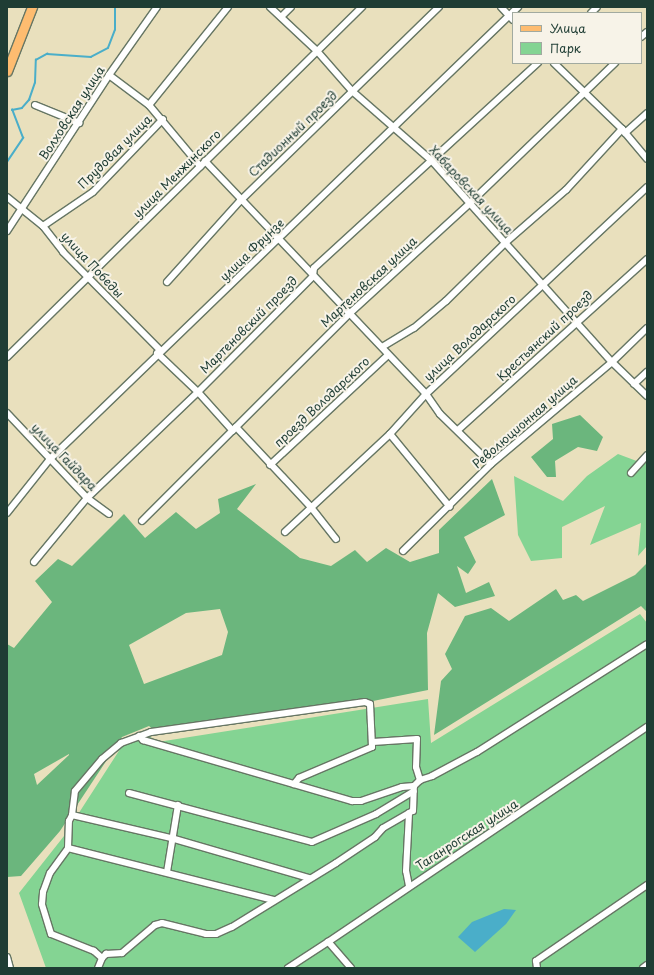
<!DOCTYPE html>
<html>
<head>
<meta charset="utf-8">
<style>
	body { margin:0 }
	#map { position:relative; width:654px; height:975px; overflow:hidden; background:#e9e0bd; font-family:"Playpen Sans",sans-serif }
	div>[style] { position:absolute }
	[style*='--x'] { left:calc(var(--x)*1px); top:calc(var(--y)*1px); width:calc(var(--w)*1px); rotate:calc(var(--a)*1deg) }
	.green>* { inset:0; background:#84d493 }
	.forest>* { inset:0; background:#6bb67d }
	.water>* { inset:0; background:#4aaec9 }
	.stream>* { height:1.5px; margin:-0.75px; padding:0 0.75px; transform-origin:0.75px; border-radius:0.75px; background:#4aaec9 }
	.roads { filter:drop-shadow(1px 0 #667664) drop-shadow(-1px 0 #667664) drop-shadow(0 1px #667664) drop-shadow(0 -1px #667664) }
	.street>* { height:6px; margin:-3px; padding:0 3px; transform-origin:3px; border-radius:3px; background:#fff }
	.primary>* { height:9px; margin:-4.5px; padding:0 4.5px; transform-origin:4.5px; border-radius:4.5px; background:#febc70 }
	span { translate:-50% -50%; white-space:nowrap; text-align:center; line-height:1.15; -webkit-text-stroke:4px #f7f3e8; paint-order:stroke }
	.street-label { font-size:12px; color:#1f3d34 }
	.frame { position:absolute; inset:0; border:8px solid #1f3d34; pointer-events:none }
	.legend { position:absolute; left:512px; top:12px; width:130px; height:52px; box-sizing:border-box; background:#f7f3e8; border:1px solid #a1aaa0; margin:0; padding:5px 7px; list-style:none; font-size:12px; color:#1f3d34 }
	.legend li { display:flex; align-items:center; gap:8px; height:20px }
	.legend b { width:20px; border:1px solid #a1aaa0 }
</style>
</head>
<body>
<div id="map">
	<div class="green">
		<div style="clip-path:polygon(647px 448px,647px 546px,638px 556px,641px 523px,590px 545px,605px 506px,562px 527px,562px 558px,531px 561px,518px 535px,514px 476px,563px 501px,587px 476px,618px 454px,642px 463px)"></div>
		<div style="clip-path:polygon(640px 614px,647px 623px,647px 968px,46px 968px,19px 893px,64px 836px,124px 743px,146px 734px,158px 742px,428px 699px,431px 743px)"></div>
	</div>
	<div class="forest">
		<div style="clip-path:polygon(580px 415px,603px 437px,597px 451px,578px 447px,555px 461px,556px 477px,547px 477px,531px 457px,553px 439px,552px 424px)"></div>
		<div style="clip-path:polygon(evenodd,492px 479px,505px 515px,464px 537px,476px 562px,468px 574px,457px 566px,466px 593px,489px 582px,495px 596px,455px 607px,438px 593px,427px 633px,428px 690px,313px 713px,158px 734px,149px 726px,122px 737px,60px 831px,21px 876px,7px 877px,7px 644px,14px 648px,52px 602px,35px 581px,58px 559px,72px 566px,124px 514px,145px 538px,176px 512px,196px 529px,220px 513px,218px 499px,256px 484px,237px 509px,300px 558px,331px 566px,355px 550px,367px 562px,386px 548px,410px 562px,439px 553px,439px 530px,492px 479px,220px 609px,228px 632px,222px 655px,144px 684px,129px 645px,186px 613px,220px 609px,492px 479px,69px 754px,69px 755px,37px 785px,34px 774px,69px 754px)"></div>
		<div style="clip-path:polygon(647px 563px,647px 612px,641px 606px,434px 735px,441px 681px,452px 669px,445px 654px,465px 616px,491px 608px,509px 621px,556px 589px,563px 600px,576px 595px,583px 601px,635px 575px)"></div>
	</div>
	<div class="water">
		<div style="clip-path:polygon(504px 909px,516px 910px,506px 924px,475px 952px,458px 937px,472px 922px)"></div>
	</div>
	<div class="stream">
		<div style="--x:7;--y:162;--w:29;--a:-56"></div>
		<div style="--x:23;--y:138;--w:30;--a:-111"></div>
		<div style="--x:12;--y:110;--w:10;--a:-11"></div>
		<div style="--x:22;--y:108;--w:11;--a:-49"></div>
		<div style="--x:29;--y:100;--w:18;--a:-71"></div>
		<div style="--x:35;--y:83;--w:23;--a:-88"></div>
		<div style="--x:36;--y:60;--w:13;--a:-29"></div>
		<div style="--x:47;--y:54;--w:44;--a:3.9"></div>
		<div style="--x:91;--y:57;--w:19;--a:-28"></div>
		<div style="--x:108;--y:48;--w:19;--a:-69"></div>
		<div style="--x:115;--y:30;--w:23;--a:-90"></div>
	</div>
	<div class="roads">
		<div class="street">
			<div style="--x:270;--y:7;--w:64;--a:43.1"></div>
			<div style="--x:317;--y:51;--w:53;--a:48.8"></div>
			<div style="--x:352;--y:91;--w:106;--a:41.2"></div>
			<div style="--x:432;--y:161;--w:270;--a:48.2"></div>
			<div style="--x:612;--y:362;--w:49;--a:44.2"></div>
			<div style="--x:501;--y:7;--w:18;--a:47"></div>
			<div style="--x:591;--y:13;--w:8;--a:-45"></div>
			<div style="--x:281;--y:17;--w:14;--a:-45"></div>
			<div style="--x:641;--y:37;--w:8;--a:-40"></div>
			<div style="--x:554;--y:63;--w:95;--a:44.1"></div>
			<div style="--x:622;--y:129;--w:39;--a:50"></div>
			<div style="--x:109;--y:75;--w:50;--a:36.9"></div>
			<div style="--x:149;--y:105;--w:80;--a:50.1"></div>
			<div style="--x:35;--y:105;--w:48;--a:22.2"></div>
			<div style="--x:149;--y:105;--w:126;--a:-51.1"></div>
			<div style="--x:625;--y:133;--w:30;--a:-42"></div>
			<div style="--x:205;--y:161;--w:321;--a:46.5"></div>
			<div style="--x:426;--y:394;--w:24;--a:55"></div>
			<div style="--x:440;--y:414;--w:71;--a:44.4"></div>
			<div style="--x:7;--y:197;--w:46;--a:38.9"></div>
			<div style="--x:43;--y:226;--w:33;--a:52"></div>
			<div style="--x:63;--y:252;--w:138;--a:45.3"></div>
			<div style="--x:43;--y:226;--w:60;--a:-34.2"></div>
			<div style="--x:93;--y:192;--w:101;--a:-46.2"></div>
			<div style="--x:7;--y:231;--w:186;--a:-56.8"></div>
			<div style="--x:109;--y:75;--w:83;--a:-54.8"></div>
			<div style="--x:167;--y:282;--w:109;--a:-48"></div>
			<div style="--x:240;--y:201;--w:278;--a:-44.3"></div>
			<div style="--x:382;--y:347;--w:37;--a:-31"></div>
			<div style="--x:414;--y:328;--w:42;--a:-40.2"></div>
			<div style="--x:446;--y:301;--w:83;--a:-44.5"></div>
			<div style="--x:505;--y:243;--w:81;--a:-41"></div>
			<div style="--x:566;--y:190;--w:83;--a:-47.4"></div>
			<div style="--x:157;--y:353;--w:57;--a:43.6"></div>
			<div style="--x:198;--y:392;--w:52;--a:48.1"></div>
			<div style="--x:7;--y:357;--w:499;--a:-44.6"></div>
			<div style="--x:634;--y:384;--w:18;--a:-43"></div>
			<div style="--x:7;--y:413;--w:117;--a:46.7"></div>
			<div style="--x:87;--y:498;--w:27;--a:36"></div>
			<div style="--x:236;--y:427;--w:108;--a:46.9"></div>
			<div style="--x:310;--y:506;--w:42;--a:51.8"></div>
			<div style="--x:458;--y:430;--w:255;--a:-42.1"></div>
			<div style="--x:390;--y:434;--w:94;--a:50.6"></div>
			<div style="--x:270;--y:465;--w:161;--a:-43"></div>
			<div style="--x:631;--y:473;--w:24;--a:-48"></div>
			<div style="--x:7;--y:513;--w:69;--a:-51.5"></div>
			<div style="--x:50;--y:459;--w:651;--a:-44"></div>
			<div style="--x:142;--y:521;--w:293;--a:-45"></div>
			<div style="--x:349;--y:314;--w:164;--a:-42.5"></div>
			<div style="--x:470;--y:203;--w:202;--a:-44"></div>
			<div style="--x:285;--y:532;--w:144;--a:-43"></div>
			<div style="--x:390;--y:434;--w:54;--a:-48"></div>
			<div style="--x:426;--y:394;--w:303;--a:-43.1"></div>
			<div style="--x:403;--y:551;--w:124;--a:-44.7"></div>
			<div style="--x:491;--y:464;--w:158;--a:-40.1"></div>
			<div style="--x:612;--y:362;--w:49;--a:-44.2"></div>
			<div style="--x:34;--y:562;--w:83;--a:-50.4"></div>
			<div style="--x:87;--y:498;--w:153;--a:-43.7"></div>
			<div style="--x:198;--y:392;--w:163;--a:-45.2"></div>
			<div style="--x:313;--y:276;--w:8;--a:-83"></div>
			<div style="--x:314;--y:268;--w:304;--a:-42.5"></div>
			<div style="--x:139;--y:736;--w:6;--a:45"></div>
			<div style="--x:143;--y:740;--w:218;--a:16.3"></div>
			<div style="--x:352;--y:801;--w:9;--a:0"></div>
			<div style="--x:361;--y:801;--w:43;--a:-18.9"></div>
			<div style="--x:402;--y:787;--w:12;--a:-5"></div>
			<div style="--x:373;--y:742;--w:44;--a:-3.9"></div>
			<div style="--x:417;--y:739;--w:28;--a:92"></div>
			<div style="--x:416;--y:767;--w:14;--a:73"></div>
			<div style="--x:129;--y:793;--w:189;--a:15"></div>
			<div style="--x:312;--y:842;--w:70;--a:-23.6"></div>
			<div style="--x:376;--y:814;--w:44;--a:-31.2"></div>
			<div style="--x:72;--y:815;--w:102;--a:13.1"></div>
			<div style="--x:171;--y:838;--w:144;--a:16.2"></div>
			<div style="--x:68;--y:848;--w:212;--a:14.2"></div>
			<div style="--x:167;--y:872;--w:68;--a:-80.7"></div>
			<div style="--x:409;--y:886;--w:15;--a:-101"></div>
			<div style="--x:406;--y:871;--w:58;--a:-87"></div>
			<div style="--x:7;--y:957;--w:11;--a:75"></div>
			<div style="--x:102;--y:958;--w:11;--a:-139"></div>
			<div style="--x:94;--y:951;--w:46;--a:-158.4"></div>
			<div style="--x:51;--y:934;--w:31;--a:-107"></div>
			<div style="--x:42;--y:904;--w:12;--a:-85"></div>
			<div style="--x:43;--y:892;--w:20;--a:-70"></div>
			<div style="--x:50;--y:873;--w:31;--a:-54"></div>
			<div style="--x:68;--y:848;--w:27;--a:-88"></div>
			<div style="--x:69;--y:821;--w:7;--a:-63"></div>
			<div style="--x:72;--y:815;--w:24;--a:-83"></div>
			<div style="--x:75;--y:791;--w:42;--a:-49.8"></div>
			<div style="--x:102;--y:759;--w:25;--a:-40"></div>
			<div style="--x:121;--y:743;--w:32;--a:-20"></div>
			<div style="--x:151;--y:732;--w:216;--a:-8"></div>
			<div style="--x:365;--y:702;--w:5;--a:22"></div>
			<div style="--x:370;--y:704;--w:43;--a:87.3"></div>
			<div style="--x:372;--y:747;--w:79;--a:157"></div>
			<div style="--x:299;--y:778;--w:8;--a:130"></div>
			<div style="--x:98;--y:968;--w:11;--a:-68"></div>
			<div style="--x:102;--y:958;--w:6;--a:-45"></div>
			<div style="--x:106;--y:954;--w:16;--a:-4"></div>
			<div style="--x:122;--y:953;--w:43;--a:-40.3"></div>
			<div style="--x:155;--y:925;--w:7;--a:-16"></div>
			<div style="--x:162;--y:923;--w:45;--a:14"></div>
			<div style="--x:206;--y:934;--w:10;--a:0"></div>
			<div style="--x:216;--y:934;--w:17;--a:-24"></div>
			<div style="--x:232;--y:927;--w:122;--a:-31.6"></div>
			<div style="--x:336;--y:863;--w:47;--a:-33.7"></div>
			<div style="--x:375;--y:837;--w:12;--a:-48"></div>
			<div style="--x:383;--y:828;--w:34;--a:-30"></div>
			<div style="--x:413;--y:811;--w:25;--a:-88"></div>
			<div style="--x:414;--y:786;--w:8;--a:-45"></div>
			<div style="--x:420;--y:780;--w:13;--a:-18"></div>
			<div style="--x:432;--y:776;--w:51;--a:-28.1"></div>
			<div style="--x:477;--y:752;--w:201;--a:-32.4"></div>
			<div style="--x:288;--y:968;--w:48;--a:-33"></div>
			<div style="--x:351;--y:968;--w:35;--a:-131"></div>
			<div style="--x:328;--y:942;--w:385;--a:-34"></div>
			<div style="--x:537;--y:968;--w:7;--a:-98"></div>
			<div style="--x:536;--y:961;--w:135;--a:-34.4"></div>
			<div style="--x:643;--y:968;--w:5;--a:-37"></div>
		</div>
		<div class="primary">
			<div style="--x:7;--y:71;--w:69;--a:-68.7"></div>
		</div>
	</div>
	<div class="street-label">
		<span style="left:72px;top:113px;rotate:-57deg">Волховская улица</span>
		<span style="left:293px;top:134px;rotate:-44deg">Стадионный проезд</span>
		<span style="left:115px;top:152px;rotate:-45deg">Прудовая улица</span>
		<span style="left:177px;top:174px;rotate:-45deg">улица Менжинского</span>
		<span style="left:471px;top:190px;rotate:47deg">Хабаровская улица</span>
		<span style="left:252px;top:250px;rotate:-44deg">улица Фрунзе</span>
		<span style="left:92px;top:265px;rotate:47deg">улица Победы</span>
		<span style="left:369px;top:282px;rotate:-43deg">Мартеновская улица</span>
		<span style="left:249px;top:325px;rotate:-45deg">Мартеновский проезд</span>
		<span style="left:545px;top:336px;rotate:-43deg">Крестьянский проезд</span>
		<span style="left:470px;top:338px;rotate:-43deg">улица Володарского</span>
		<span style="left:322px;top:402px;rotate:-43deg">проезд Володарского</span>
		<span style="left:525px;top:422px;rotate:-41deg">Революционная улица</span>
		<span style="left:64px;top:457px;rotate:46deg">улица Гайдара</span>
		<span style="left:467px;top:835px;rotate:-33deg">Таганрогская улица</span>
	</div>
	<div class="frame"></div>
	<ul class="legend">
	<li><b style="height:5px;background:#febc70"></b>Улица</li>
	<li><b style="height:11px;background:#84d493"></b>Парк</li>
	</ul>
</div>
</body>
</html>
